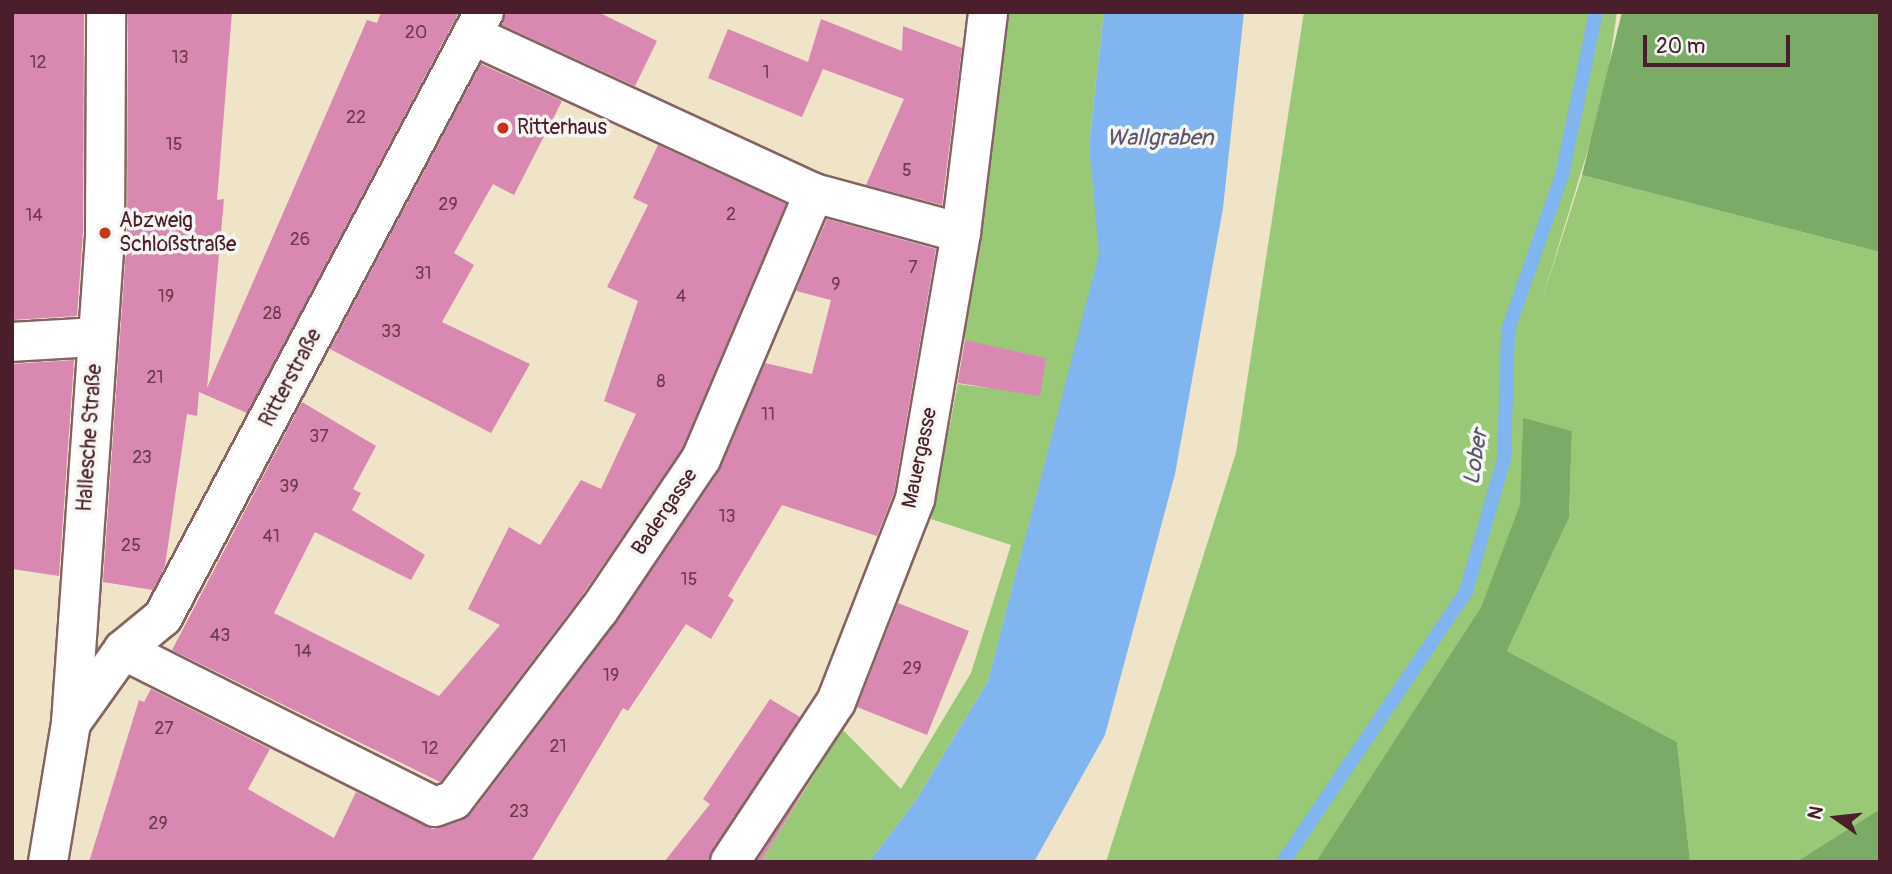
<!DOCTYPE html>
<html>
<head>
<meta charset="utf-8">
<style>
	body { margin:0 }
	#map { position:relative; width:1892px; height:874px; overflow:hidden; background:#efe3c8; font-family:Pangolin,sans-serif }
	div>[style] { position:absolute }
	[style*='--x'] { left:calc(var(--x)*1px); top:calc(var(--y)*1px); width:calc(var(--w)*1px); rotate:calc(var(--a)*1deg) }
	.green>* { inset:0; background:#99c876 }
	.forest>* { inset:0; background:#7aac67 }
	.water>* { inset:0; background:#80b5ef }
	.stream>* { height:14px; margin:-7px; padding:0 7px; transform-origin:7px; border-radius:7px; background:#80b5ef }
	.building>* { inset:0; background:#d989b1 }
	.roads { filter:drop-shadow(2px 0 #846462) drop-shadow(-2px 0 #846462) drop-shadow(0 2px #846462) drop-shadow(0 -2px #846462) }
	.minor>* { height:38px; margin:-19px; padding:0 19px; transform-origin:19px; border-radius:19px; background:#fff }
	.dots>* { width:19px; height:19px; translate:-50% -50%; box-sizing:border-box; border:4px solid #f6f6f2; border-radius:50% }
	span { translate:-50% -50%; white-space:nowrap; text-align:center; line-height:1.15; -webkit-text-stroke:7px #f6f6f2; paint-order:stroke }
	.number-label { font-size:18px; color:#6e3a4c }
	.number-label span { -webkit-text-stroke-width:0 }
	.poi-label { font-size:21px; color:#4a1f2b }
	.left { translate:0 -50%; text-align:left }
	.street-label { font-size:21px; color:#4a1f2b }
	.water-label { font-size:23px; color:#5d5470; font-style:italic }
	.frame { position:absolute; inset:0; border:14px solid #4a1f2b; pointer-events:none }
	.north { position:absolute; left:1801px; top:783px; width:70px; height:70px; -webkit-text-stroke:5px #f6f6f2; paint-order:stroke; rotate:284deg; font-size:19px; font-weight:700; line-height:28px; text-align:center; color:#4a1f2b }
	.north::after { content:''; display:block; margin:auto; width:24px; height:32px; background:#4a1f2b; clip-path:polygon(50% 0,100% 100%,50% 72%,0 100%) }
	.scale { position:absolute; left:1643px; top:35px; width:147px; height:32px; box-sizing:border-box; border:4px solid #4a1f2b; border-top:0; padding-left:9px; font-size:21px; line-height:24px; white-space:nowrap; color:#4a1f2b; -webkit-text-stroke:5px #f6f6f2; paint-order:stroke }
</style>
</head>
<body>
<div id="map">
	<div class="green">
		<div style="clip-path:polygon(1006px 12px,1104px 12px,1089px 145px,1100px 254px,988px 681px,916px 800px,869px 862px,761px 862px,842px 729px,901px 789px,971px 673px,1011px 545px,931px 519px,958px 384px,988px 388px,1046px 358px,963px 340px)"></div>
		<div style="clip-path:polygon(1304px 12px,1617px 12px,1605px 94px,1541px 303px,1582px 175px,1880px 252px,1880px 809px,1796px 862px,1690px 861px,1677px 742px,1507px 651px,1569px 518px,1572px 431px,1523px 419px,1521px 505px,1481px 607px,1317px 862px,1106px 862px,1236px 453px)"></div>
	</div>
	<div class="forest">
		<div style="clip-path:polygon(1622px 12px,1880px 12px,1880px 252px,1582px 175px)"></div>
		<div style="clip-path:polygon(1523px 418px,1572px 431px,1569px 518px,1507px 651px,1677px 742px,1690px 861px,1695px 862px,1316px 862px,1481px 607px,1520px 505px)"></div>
		<div style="clip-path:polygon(1880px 809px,1880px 862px,1796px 862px)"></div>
	</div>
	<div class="water">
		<div style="clip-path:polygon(1104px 12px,1244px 12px,1223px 208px,1175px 474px,1105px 735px,1034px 862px,869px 862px,916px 800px,988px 681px,1099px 254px,1089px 145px)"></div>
	</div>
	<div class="stream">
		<div style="--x:1283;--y:862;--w:326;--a:-55.9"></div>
		<div style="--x:1466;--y:592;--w:138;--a:-74.1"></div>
		<div style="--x:1504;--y:459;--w:129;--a:-88.2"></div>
		<div style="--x:1508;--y:330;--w:164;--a:-70.8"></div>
		<div style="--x:1562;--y:175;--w:167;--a:-78.2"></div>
	</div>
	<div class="building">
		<div style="clip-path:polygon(12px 12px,84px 12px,83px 232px,77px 316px,12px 320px)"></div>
		<div style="clip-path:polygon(128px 12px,232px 12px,217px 200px,224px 199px,207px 388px,367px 20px,377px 23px,381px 12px,459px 12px,247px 413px,199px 392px,197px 416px,187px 414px,165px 566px,153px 590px,103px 582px,127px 235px)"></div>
		<div style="clip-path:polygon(506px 12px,598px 12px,657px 41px,635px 86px,502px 25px)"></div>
		<div style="clip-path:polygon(821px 19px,902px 51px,903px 26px,962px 48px,942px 205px,866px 185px,904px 99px,823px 69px,802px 117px,708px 78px,728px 29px,808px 62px)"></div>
		<div style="clip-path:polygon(481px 64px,562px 101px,514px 195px,493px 184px,454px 253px,474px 265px,442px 322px,530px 364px,491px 433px,330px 349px)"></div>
		<div style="clip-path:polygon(658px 145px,786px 204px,682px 449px,581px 597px,440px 782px,172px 650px,302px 402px,376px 446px,353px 489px,361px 493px,352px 510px,425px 555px,411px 580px,315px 532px,274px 613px,439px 696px,500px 625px,468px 609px,509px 527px,540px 545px,581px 480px,601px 489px,636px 414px,604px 401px,638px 301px,607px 287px,648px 205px,633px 198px)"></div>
		<div style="clip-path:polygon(827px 219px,936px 249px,894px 493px,877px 536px,782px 505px,728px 596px,734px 600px,711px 639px,686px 624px,628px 711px,623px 708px,531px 862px,89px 862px,139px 700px,144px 702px,151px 689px,270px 749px,248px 789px,334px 838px,356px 792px,433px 829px,471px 814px,616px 623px,719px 471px,765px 363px,812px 374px,831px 300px,796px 291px)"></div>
		<div style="clip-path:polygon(965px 340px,1046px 358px,1040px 396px,958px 383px,951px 421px)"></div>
		<div style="clip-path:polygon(74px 360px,59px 576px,12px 569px,12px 364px)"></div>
		<div style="clip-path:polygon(898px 603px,969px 631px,927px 735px,857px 707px)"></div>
		<div style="clip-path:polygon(770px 699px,800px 717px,708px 862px,664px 862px,710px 804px,703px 799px)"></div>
		<div style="clip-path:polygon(814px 774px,761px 862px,756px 862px)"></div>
	</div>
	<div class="roads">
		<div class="minor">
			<div style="--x:814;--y:193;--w:152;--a:15.2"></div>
			<div style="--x:12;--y:342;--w:84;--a:-3.4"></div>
			<div style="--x:123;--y:650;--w:349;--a:26.7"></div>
			<div style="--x:435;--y:807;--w:20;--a:-20"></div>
			<div style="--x:454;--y:800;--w:239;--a:-52.7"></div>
			<div style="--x:599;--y:610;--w:182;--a:-56"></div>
			<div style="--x:701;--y:459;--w:289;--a:-67"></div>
			<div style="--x:814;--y:193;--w:374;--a:-155.2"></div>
			<div style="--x:71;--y:723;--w:90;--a:-54.5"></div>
			<div style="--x:123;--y:650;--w:52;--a:-39.5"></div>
			<div style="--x:163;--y:617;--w:685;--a:-62.05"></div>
			<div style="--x:48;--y:862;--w:141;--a:-80.6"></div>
			<div style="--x:71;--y:723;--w:491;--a:-86"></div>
			<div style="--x:105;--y:233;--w:221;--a:-89.7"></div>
			<div style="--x:730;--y:862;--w:192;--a:-56.5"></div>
			<div style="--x:836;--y:702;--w:218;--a:-68.7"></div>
			<div style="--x:915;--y:499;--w:270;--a:-80.2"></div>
			<div style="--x:961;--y:233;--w:223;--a:-83"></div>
		</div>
	</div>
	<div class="dots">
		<div style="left:503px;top:128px;background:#c8321e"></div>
		<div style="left:105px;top:233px;background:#c8321e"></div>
	</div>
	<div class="number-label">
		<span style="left:416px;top:33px">20</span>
		<span style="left:180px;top:58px">13</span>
		<span style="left:38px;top:63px">12</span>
		<span style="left:766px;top:73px">1</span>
		<span style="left:356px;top:118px">22</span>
		<span style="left:174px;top:145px">15</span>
		<span style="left:907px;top:171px">5</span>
		<span style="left:448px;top:205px">29</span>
		<span style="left:731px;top:215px">2</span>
		<span style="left:34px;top:216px">14</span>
		<span style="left:300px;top:240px">26</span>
		<span style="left:913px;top:268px">7</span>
		<span style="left:423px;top:274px">31</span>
		<span style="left:836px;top:285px">9</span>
		<span style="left:166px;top:297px">19</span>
		<span style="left:681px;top:297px">4</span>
		<span style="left:272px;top:314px">28</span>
		<span style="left:391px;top:332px">33</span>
		<span style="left:155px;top:378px">21</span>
		<span style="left:661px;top:382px">8</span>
		<span style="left:768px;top:415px">11</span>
		<span style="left:319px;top:437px">37</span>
		<span style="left:142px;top:458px">23</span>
		<span style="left:289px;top:487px">39</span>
		<span style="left:727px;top:517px">13</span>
		<span style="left:271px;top:537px">41</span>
		<span style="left:131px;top:546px">25</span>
		<span style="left:689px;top:580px">15</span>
		<span style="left:220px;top:636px">43</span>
		<span style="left:303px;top:652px">14</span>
		<span style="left:912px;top:669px">29</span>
		<span style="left:611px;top:676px">19</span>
		<span style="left:164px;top:729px">27</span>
		<span style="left:558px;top:747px">21</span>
		<span style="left:430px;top:749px">12</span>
		<span style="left:519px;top:812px">23</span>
		<span style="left:158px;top:824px">29</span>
	</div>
	<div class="poi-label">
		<span class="left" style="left:517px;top:128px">Ritterhaus</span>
		<span class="left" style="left:119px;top:233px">Abzweig<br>Schloßstraße</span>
	</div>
	<div class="street-label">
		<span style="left:291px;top:378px;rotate:-62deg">Ritterstraße</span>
		<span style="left:90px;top:438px;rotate:-86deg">Hallesche Straße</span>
		<span style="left:920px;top:458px;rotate:-78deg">Mauergasse</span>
		<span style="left:665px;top:512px;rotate:-56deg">Badergasse</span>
	</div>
	<div class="water-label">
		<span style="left:1160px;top:138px">Wallgraben</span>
		<span style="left:1476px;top:457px;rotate:-81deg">Lober</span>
	</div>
	<div class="frame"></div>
	<div class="north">N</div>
	<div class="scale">20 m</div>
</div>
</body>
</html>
